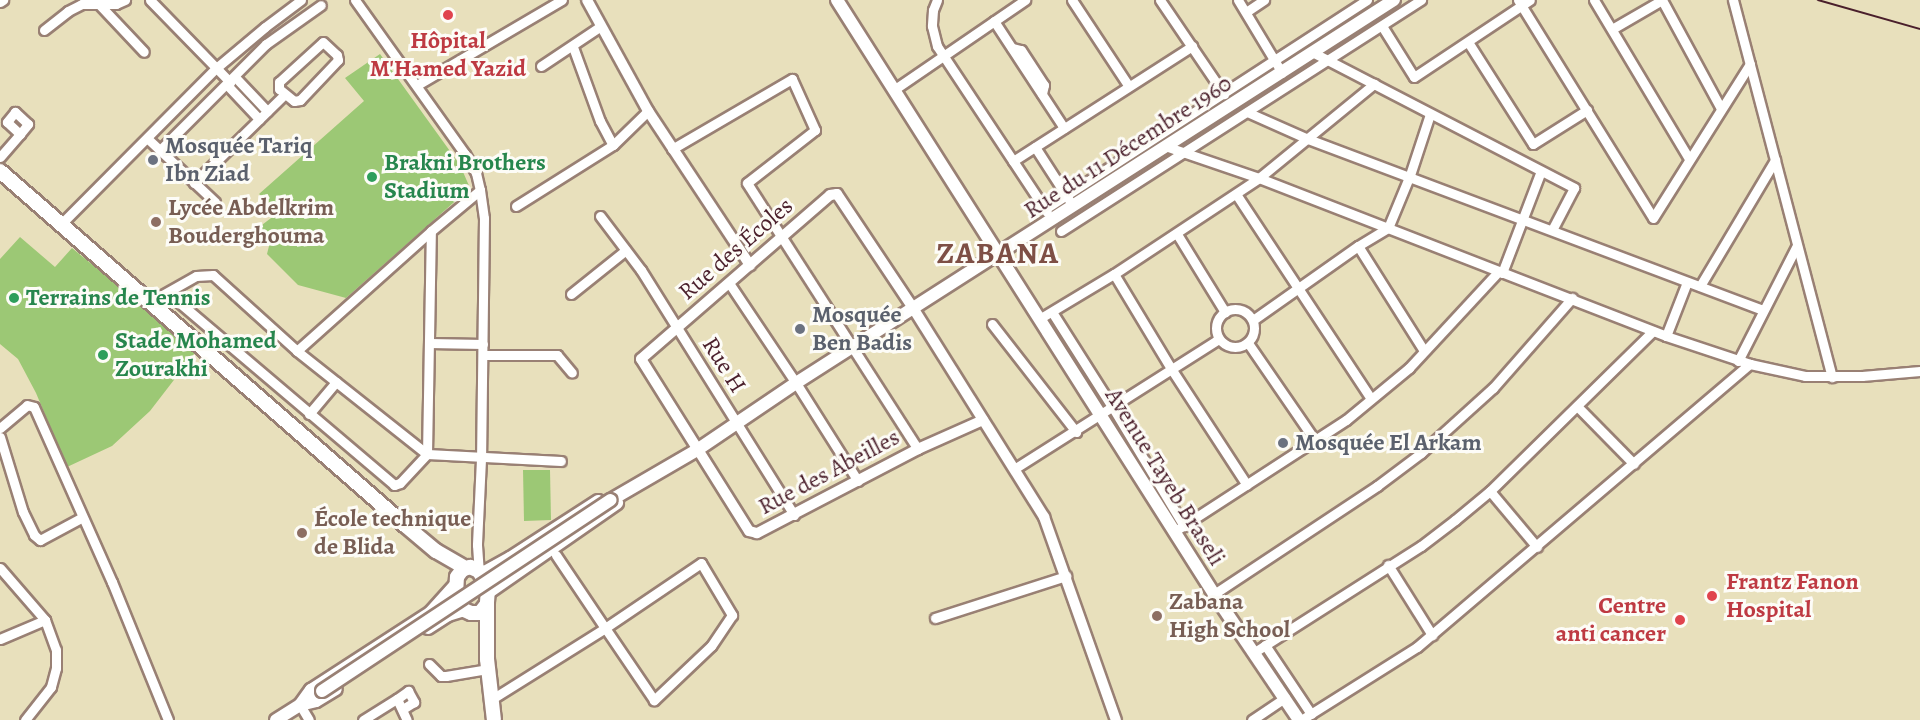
<!DOCTYPE html>
<html>
<head>
<meta charset="utf-8">
<style>
	body { margin:0 }
	#map { position:relative; width:1920px; height:720px; overflow:hidden; background:#e8e0bc; font-family:Alegreya,serif }
	div>[style] { position:absolute }
	[style*='--x'] { left:calc(var(--x)*1px); top:calc(var(--y)*1px); width:calc(var(--w)*1px); rotate:calc(var(--a)*1deg) }
	.green>* { inset:0; background:#9cc875 }
	.roads { filter:drop-shadow(2px 0 #998074) drop-shadow(-2px 0 #998074) drop-shadow(0 2px #998074) drop-shadow(0 -2px #998074) }
	.minor>* { height:9px; margin:-4.5px; padding:0 4.5px; transform-origin:4.5px; border-radius:4.5px; background:#fff }
	.minor>.ring { margin:-4.5px; padding:0; box-sizing:content-box; background:none; border:9px solid #fff; border-radius:50% }
	.tertiary>* { height:10px; margin:-5px; padding:0 5px; transform-origin:5px; border-radius:5px; background:#fff }
	.secondary>* { height:12px; margin:-6px; padding:0 6px; transform-origin:6px; border-radius:6px; background:#fff }
	.primary>* { height:14px; margin:-7px; padding:0 7px; transform-origin:7px; border-radius:7px; background:#fff }
	.rail>* { height:2px; margin:-1px; padding:0 1px; transform-origin:1px; border-radius:1px; background:#4a1f2b }
	.bridges { filter:drop-shadow(2px 0 #998074) drop-shadow(-2px 0 #998074) drop-shadow(0 2px #998074) drop-shadow(0 -2px #998074) }
	.secondary-bridge>* { height:12px; margin:-6px; padding:0 6px; transform-origin:6px; border-radius:6px; background:#fff }
	.dots>* { width:16px; height:16px; translate:-50% -50%; box-sizing:border-box; border:3px solid #fdfcf7; border-radius:50% }
	span { translate:-50% -50%; white-space:nowrap; text-align:center; line-height:1.15; -webkit-text-stroke:6px #fdfcf7; paint-order:stroke }
	.health-label { font-size:24px; color:#be3a42; font-weight:700 }
	.left { translate:0 -50%; text-align:left }
	.right { translate:-100% -50%; text-align:right }
	.worship-label { font-size:24px; color:#5b616d; font-weight:700 }
	.street-label { font-size:24px; color:#4a1f2b }
	.leisure-label { font-size:24px; color:#27864d; font-weight:700 }
	.education-label { font-size:24px; color:#785e54; font-weight:700 }
	.district-label { font-size:30px; color:#7e4f45; font-weight:700; letter-spacing:1.5px }
</style>
</head>
<body>
<div id="map">
	<div class="green">
		<div style="clip-path:polygon(380px 54px,460px 165px,470px 188px,346px 298px,298px 285px,267px 254px,269px 246px,252px 236px,254px 231px,275px 215px,270px 204px,259px 194px,364px 101px,345px 78px)"></div>
		<div style="clip-path:polygon(20px 237px,55px 267px,72px 248px,197px 350px,150px 411px,112px 446px,67px 467px,36px 393px,18px 359px,0 344px,0 259px)"></div>
		<div style="clip-path:polygon(523px 470px,550px 470px,551px 520px,524px 521px)"></div>
	</div>
	<div class="roads">
		<div class="minor">
			<div style="--x:95;--y:0;--w:71;--a:46.7"></div>
			<div style="--x:150;--y:0;--w:115;--a:45.7"></div>
			<div style="--x:355;--y:0;--w:189;--a:54.5"></div>
			<div style="--x:465;--y:154;--w:22;--a:60"></div>
			<div style="--x:476;--y:173;--w:17;--a:77"></div>
			<div style="--x:480;--y:190;--w:28;--a:82"></div>
			<div style="--x:484;--y:218;--w:241;--a:90.7"></div>
			<div style="--x:481;--y:459;--w:86;--a:92.7"></div>
			<div style="--x:477;--y:545;--w:26;--a:86"></div>
			<div style="--x:937;--y:0;--w:11;--a:112"></div>
			<div style="--x:933;--y:10;--w:16;--a:94"></div>
			<div style="--x:932;--y:26;--w:21;--a:76"></div>
			<div style="--x:937;--y:46;--w:199;--a:56.5"></div>
			<div style="--x:1072;--y:0;--w:102;--a:56.6"></div>
			<div style="--x:1160;--y:0;--w:114;--a:55.8"></div>
			<div style="--x:1238;--y:0;--w:85;--a:58.9"></div>
			<div style="--x:1518;--y:0;--w:256;--a:58.2"></div>
			<div style="--x:1653;--y:218;--w:182;--a:-57.8"></div>
			<div style="--x:1594;--y:0;--w:185;--a:59.1"></div>
			<div style="--x:1733;--y:0;--w:390;--a:75.3"></div>
			<div style="--x:0;--y:2;--w:4;--a:-34"></div>
			<div style="--x:1246;--y:12;--w:22;--a:-34"></div>
			<div style="--x:994;--y:21;--w:128;--a:56.8"></div>
			<div style="--x:1382;--y:26;--w:60;--a:57.9"></div>
			<div style="--x:1414;--y:77;--w:139;--a:-33.6"></div>
			<div style="--x:1612;--y:29;--w:58;--a:-30.1"></div>
			<div style="--x:1662;--y:0;--w:122;--a:61.5"></div>
			<div style="--x:44;--y:30;--w:31;--a:-38"></div>
			<div style="--x:68;--y:11;--w:16;--a:-27"></div>
			<div style="--x:82;--y:4;--w:34;--a:0"></div>
			<div style="--x:116;--y:4;--w:10;--a:-24"></div>
			<div style="--x:323;--y:42;--w:19;--a:43"></div>
			<div style="--x:337;--y:55;--w:5;--a:79"></div>
			<div style="--x:338;--y:60;--w:55;--a:133.5"></div>
			<div style="--x:300;--y:100;--w:6;--a:171"></div>
			<div style="--x:294;--y:101;--w:19;--a:-141"></div>
			<div style="--x:279;--y:89;--w:7;--a:-90"></div>
			<div style="--x:279;--y:82;--w:59;--a:-42.3"></div>
			<div style="--x:1468;--y:42;--w:121;--a:57.5"></div>
			<div style="--x:1533;--y:144;--w:64;--a:-32.2"></div>
			<div style="--x:573;--y:47;--w:79;--a:70"></div>
			<div style="--x:600;--y:121;--w:27;--a:62"></div>
			<div style="--x:1012;--y:48;--w:9;--a:13"></div>
			<div style="--x:1021;--y:50;--w:42;--a:56.7"></div>
			<div style="--x:1044;--y:85;--w:9;--a:103"></div>
			<div style="--x:1314;--y:53;--w:293;--a:27.4"></div>
			<div style="--x:1574;--y:188;--w:47;--a:117.6"></div>
			<div style="--x:541;--y:66;--w:72;--a:-33.7"></div>
			<div style="--x:235;--y:77;--w:47;--a:46.7"></div>
			<div style="--x:227;--y:85;--w:47;--a:46.7"></div>
			<div style="--x:417;--y:85;--w:168;--a:-30.4"></div>
			<div style="--x:895;--y:89;--w:158;--a:-34.4"></div>
			<div style="--x:1247;--y:112;--w:67;--a:23.9"></div>
			<div style="--x:1308;--y:139;--w:486;--a:20.6"></div>
			<div style="--x:148;--y:139;--w:92;--a:43.2"></div>
			<div style="--x:1035;--y:147;--w:70;--a:57.2"></div>
			<div style="--x:1168;--y:147;--w:96;--a:18.8"></div>
			<div style="--x:1259;--y:178;--w:437;--a:21.2"></div>
			<div style="--x:1666;--y:336;--w:89;--a:18.4"></div>
			<div style="--x:1750;--y:364;--w:56;--a:12.3"></div>
			<div style="--x:1805;--y:376;--w:57;--a:0"></div>
			<div style="--x:1862;--y:376;--w:58;--a:-4.9"></div>
			<div style="--x:672;--y:149;--w:139;--a:-30.3"></div>
			<div style="--x:792;--y:79;--w:56;--a:65.7"></div>
			<div style="--x:815;--y:130;--w:86;--a:142.1"></div>
			<div style="--x:747;--y:183;--w:316;--a:57.3"></div>
			<div style="--x:160;--y:150;--w:150;--a:-45"></div>
			<div style="--x:266;--y:44;--w:67;--a:-35.3"></div>
			<div style="--x:0;--y:157;--w:30;--a:-49"></div>
			<div style="--x:20;--y:134;--w:13;--a:-51"></div>
			<div style="--x:28;--y:124;--w:18;--a:-137"></div>
			<div style="--x:15;--y:112;--w:13;--a:129"></div>
			<div style="--x:7;--y:122;--w:18;--a:43"></div>
			<div style="--x:1013;--y:161;--w:213;--a:-32.7"></div>
			<div style="--x:194;--y:183;--w:126;--a:-44.4"></div>
			<div style="--x:1236;--y:194;--w:245;--a:56.6"></div>
			<div style="--x:516;--y:206;--w:115;--a:-32.2"></div>
			<div style="--x:613;--y:145;--w:49;--a:-44.2"></div>
			<div style="--x:1045;--y:209;--w:384;--a:-33"></div>
			<div style="--x:600;--y:216;--w:68;--a:52.8"></div>
			<div style="--x:641;--y:270;--w:289;--a:58"></div>
			<div style="--x:61;--y:224;--w:218;--a:-45.2"></div>
			<div style="--x:215;--y:69;--w:65;--a:-40"></div>
			<div style="--x:265;--y:27;--w:45;--a:-36.9"></div>
			<div style="--x:431;--y:231;--w:64;--a:-39.9"></div>
			<div style="--x:1061;--y:231;--w:428;--a:-32.7"></div>
			<div style="--x:1177;--y:234;--w:92;--a:58.4"></div>
			<div style="--x:1358;--y:246;--w:124;--a:57.8"></div>
			<div style="--x:1502;--y:273;--w:109;--a:-69.1"></div>
			<div style="--x:1114;--y:274;--w:112;--a:58.9"></div>
			<div style="--x:1172;--y:370;--w:137;--a:56.9"></div>
			<div style="--x:729;--y:283;--w:120;--a:56.2"></div>
			<div style="--x:796;--y:383;--w:116;--a:57.7"></div>
			<div style="--x:1700;--y:286;--w:147;--a:-59.2"></div>
			<div style="--x:168;--y:293;--w:297;--a:40.3"></div>
			<div style="--x:394;--y:485;--w:6;--a:-18"></div>
			<div style="--x:400;--y:483;--w:40;--a:-47"></div>
			<div style="--x:427;--y:454;--w:223;--a:-89"></div>
			<div style="--x:431;--y:231;--w:180;--a:138.2"></div>
			<div style="--x:571;--y:294;--w:70;--a:-38.7"></div>
			<div style="--x:150;--y:302;--w:53;--a:-29.5"></div>
			<div style="--x:196;--y:276;--w:17;--a:-3"></div>
			<div style="--x:213;--y:275;--w:113;--a:42.1"></div>
			<div style="--x:297;--y:351;--w:166;--a:38.4"></div>
			<div style="--x:427;--y:454;--w:134;--a:3"></div>
			<div class="ring" style="left:1216px;top:309px;width:29px;height:29px"></div>
			<div style="--x:1052;--y:312;--w:114;--a:57.6"></div>
			<div style="--x:1113;--y:408;--w:138;--a:59"></div>
			<div style="--x:1039;--y:319;--w:87;--a:-31"></div>
			<div style="--x:1114;--y:274;--w:174;--a:-33.5"></div>
			<div style="--x:1259;--y:178;--w:149;--a:-39.3"></div>
			<div style="--x:1253;--y:320;--w:128;--a:-35.2"></div>
			<div style="--x:1358;--y:246;--w:35;--a:-31"></div>
			<div style="--x:1388;--y:228;--w:57;--a:-67.5"></div>
			<div style="--x:1410;--y:175;--w:64;--a:-71.8"></div>
			<div style="--x:992;--y:324;--w:137;--a:52.1"></div>
			<div style="--x:1666;--y:336;--w:58;--a:-68.7"></div>
			<div style="--x:429;--y:343;--w:54;--a:1.1"></div>
			<div style="--x:1248;--y:343;--w:120;--a:55.5"></div>
			<div style="--x:483;--y:355;--w:74;--a:0"></div>
			<div style="--x:557;--y:355;--w:23;--a:50"></div>
			<div style="--x:1738;--y:361;--w:128;--a:-63"></div>
			<div style="--x:1577;--y:406;--w:81;--a:45.5"></div>
			<div style="--x:309;--y:414;--w:42;--a:-49.8"></div>
			<div style="--x:0;--y:428;--w:35;--a:-40"></div>
			<div style="--x:27;--y:405;--w:7;--a:16"></div>
			<div style="--x:34;--y:407;--w:192;--a:66"></div>
			<div style="--x:112;--y:582;--w:149;--a:67.9"></div>
			<div style="--x:0;--y:437;--w:78;--a:73"></div>
			<div style="--x:23;--y:512;--w:25;--a:64"></div>
			<div style="--x:34;--y:535;--w:8;--a:40"></div>
			<div style="--x:40;--y:540;--w:47;--a:-28.2"></div>
			<div style="--x:1014;--y:469;--w:243;--a:-32.4"></div>
			<div style="--x:1490;--y:491;--w:73;--a:50"></div>
			<div style="--x:1175;--y:531;--w:204;--a:-33"></div>
			<div style="--x:1346;--y:420;--w:82;--a:-39.5"></div>
			<div style="--x:1409;--y:368;--w:131;--a:-47.2"></div>
			<div style="--x:1388;--y:565;--w:83;--a:57.8"></div>
			<div style="--x:0;--y:568;--w:69;--a:49.1"></div>
			<div style="--x:45;--y:620;--w:32;--a:70"></div>
			<div style="--x:56;--y:650;--w:18;--a:90"></div>
			<div style="--x:56;--y:668;--w:20;--a:105"></div>
			<div style="--x:51;--y:687;--w:42;--a:128.2"></div>
			<div style="--x:1214;--y:594;--w:196;--a:-33.5"></div>
			<div style="--x:1377;--y:486;--w:55;--a:-36.9"></div>
			<div style="--x:1421;--y:453;--w:97;--a:-42.1"></div>
			<div style="--x:1493;--y:388;--w:120;--a:-48.7"></div>
			<div style="--x:935;--y:618;--w:138;--a:-17.8"></div>
			<div style="--x:0;--y:639;--w:49;--a:-22.9"></div>
			<div style="--x:1265;--y:645;--w:83;--a:56.3"></div>
			<div style="--x:1253;--y:653;--w:199;--a:-32.5"></div>
			<div style="--x:1421;--y:546;--w:43;--a:-37.4"></div>
			<div style="--x:1455;--y:520;--w:45;--a:-39.6"></div>
			<div style="--x:1490;--y:491;--w:228;--a:-44.5"></div>
			<div style="--x:429;--y:664;--w:17;--a:45"></div>
			<div style="--x:441;--y:676;--w:5;--a:0"></div>
			<div style="--x:446;--y:676;--w:43;--a:-9.5"></div>
			<div style="--x:397;--y:699;--w:14;--a:-36"></div>
			<div style="--x:408;--y:691;--w:13;--a:61"></div>
			<div style="--x:414;--y:702;--w:13;--a:148"></div>
			<div style="--x:492;--y:699;--w:133;--a:-32.1"></div>
			<div style="--x:605;--y:628;--w:116;--a:-34.1"></div>
			<div style="--x:701;--y:563;--w:61;--a:59.2"></div>
			<div style="--x:732;--y:615;--w:37;--a:124"></div>
			<div style="--x:711;--y:646;--w:79;--a:136.5"></div>
			<div style="--x:654;--y:700;--w:87;--a:-124.2"></div>
			<div style="--x:605;--y:628;--w:88;--a:-123.9"></div>
			<div style="--x:300;--y:705;--w:17;--a:59"></div>
			<div style="--x:363;--y:720;--w:40;--a:-32"></div>
			<div style="--x:397;--y:699;--w:23;--a:65"></div>
			<div style="--x:1252;--y:720;--w:40;--a:-34"></div>
			<div style="--x:1301;--y:720;--w:137;--a:-32.2"></div>
			<div style="--x:1417;--y:647;--w:437;--a:-40.4"></div>
		</div>
		<div class="tertiary">
			<div style="--x:587;--y:0;--w:127;--a:61.2"></div>
			<div style="--x:648;--y:111;--w:185;--a:56.5"></div>
			<div style="--x:983;--y:420;--w:71;--a:156"></div>
			<div style="--x:918;--y:449;--w:182;--a:152.4"></div>
			<div style="--x:757;--y:533;--w:8;--a:-166"></div>
			<div style="--x:749;--y:531;--w:203;--a:-122.1"></div>
			<div style="--x:641;--y:359;--w:250;--a:-40.9"></div>
			<div style="--x:830;--y:195;--w:7;--a:-8"></div>
			<div style="--x:837;--y:194;--w:137;--a:56.3"></div>
			<div style="--x:913;--y:308;--w:247;--a:57.9"></div>
			<div style="--x:1044;--y:517;--w:215;--a:70.5"></div>
		</div>
		<div class="secondary">
			<div style="--x:837;--y:0;--w:704;--a:57.6"></div>
			<div style="--x:1214;--y:594;--w:152;--a:56"></div>
			<div style="--x:611;--y:500;--w:99;--a:-30.2"></div>
			<div style="--x:697;--y:450;--w:120;--a:-34.1"></div>
			<div style="--x:796;--y:383;--w:710;--a:-32.64"></div>
			<div style="--x:481;--y:574;--w:33;--a:-29"></div>
			<div style="--x:510;--y:558;--w:105;--a:-32.9"></div>
			<div style="--x:489;--y:592;--w:156;--a:-34.8"></div>
			<div style="--x:428;--y:628;--w:24;--a:-33"></div>
			<div style="--x:448;--y:615;--w:17;--a:-17"></div>
			<div style="--x:300;--y:705;--w:19;--a:-54"></div>
			<div style="--x:311;--y:690;--w:142;--a:-32.9"></div>
			<div style="--x:430;--y:613;--w:38;--a:-48"></div>
			<div style="--x:300;--y:705;--w:16;--a:-14"></div>
			<div style="--x:316;--y:701;--w:23;--a:-31"></div>
			<div style="--x:276;--y:720;--w:36;--a:-32"></div>
		</div>
		<div class="primary">
			<div style="--x:0;--y:171;--w:539;--a:41.17"></div>
			<div style="--x:406;--y:526;--w:39;--a:40"></div>
			<div style="--x:436;--y:551;--w:34;--a:30"></div>
			<div style="--x:470;--y:567;--w:10;--a:24"></div>
			<div style="--x:479;--y:571;--w:19;--a:62"></div>
			<div style="--x:488;--y:588;--w:16;--a:94"></div>
			<div style="--x:487;--y:604;--w:11;--a:128"></div>
			<div style="--x:480;--y:613;--w:9;--a:180"></div>
			<div style="--x:471;--y:613;--w:8;--a:-157"></div>
			<div style="--x:464;--y:610;--w:17;--a:-118"></div>
			<div style="--x:456;--y:595;--w:18;--a:-87"></div>
			<div style="--x:457;--y:577;--w:9;--a:-54"></div>
			<div style="--x:462;--y:570;--w:9;--a:-21"></div>
			<div style="--x:487;--y:604;--w:55;--a:90"></div>
			<div style="--x:487;--y:659;--w:61;--a:83.5"></div>
		</div>
	</div>
	<div class="rail">
		<div style="--x:1818;--y:0;--w:106;--a:15.9"></div>
	</div>
	<div class="bridges">
		<div class="secondary-bridge">
			<div style="--x:322;--y:691;--w:346;--a:-33.5"></div>
		</div>
	</div>
	<div class="dots">
		<div style="left:448px;top:15px;background:#e0444e"></div>
		<div style="left:153px;top:160px;background:#6b7280"></div>
		<div style="left:372px;top:177px;background:#2e9e5b"></div>
		<div style="left:156px;top:222px;background:#8d6e63"></div>
		<div style="left:14px;top:298px;background:#2e9e5b"></div>
		<div style="left:800px;top:329px;background:#6b7280"></div>
		<div style="left:103px;top:355px;background:#2e9e5b"></div>
		<div style="left:1283px;top:443px;background:#6b7280"></div>
		<div style="left:302px;top:533px;background:#8d6e63"></div>
		<div style="left:1712px;top:596px;background:#e0444e"></div>
		<div style="left:1157px;top:616px;background:#8d6e63"></div>
		<div style="left:1680px;top:620px;background:#e0444e"></div>
	</div>
	<div class="health-label">
		<span style="left:448px;top:55px">Hôpital<br>M'Hamed Yazid</span>
		<span class="left" style="left:1726px;top:596px">Frantz Fanon<br>Hospital</span>
		<span class="right" style="left:1666px;top:620px">Centre<br>anti cancer</span>
	</div>
	<div class="worship-label">
		<span class="left" style="left:165px;top:160px">Mosquée Tariq<br>Ibn Ziad</span>
		<span class="left" style="left:812px;top:329px">Mosquée<br>Ben Badis</span>
		<span class="left" style="left:1295px;top:443px">Mosquée El Arkam</span>
	</div>
	<div class="street-label">
		<span style="left:1128px;top:147px;rotate:-33deg">Rue du 11 Décembre 1960</span>
		<span style="left:736px;top:249px;rotate:-41deg">Rue des Écoles</span>
		<span style="left:724px;top:365px;rotate:58deg">Rue H</span>
		<span style="left:829px;top:472px;rotate:-28deg">Rue des Abeilles</span>
		<span style="left:1165px;top:477px;rotate:58deg">Avenue Tayeb Braseli</span>
	</div>
	<div class="leisure-label">
		<span class="left" style="left:384px;top:177px">Brakni Brothers<br>Stadium</span>
		<span class="left" style="left:26px;top:298px">Terrains de Tennis</span>
		<span class="left" style="left:115px;top:355px">Stade Mohamed<br>Zourakhi</span>
	</div>
	<div class="education-label">
		<span class="left" style="left:168px;top:222px">Lycée Abdelkrim<br>Bouderghouma</span>
		<span class="left" style="left:314px;top:533px">École technique<br>de Blida</span>
		<span class="left" style="left:1169px;top:616px">Zabana<br>High School</span>
	</div>
	<div class="district-label">
		<span style="left:998px;top:253px">ZABANA</span>
	</div>
</div>
</body>
</html>
